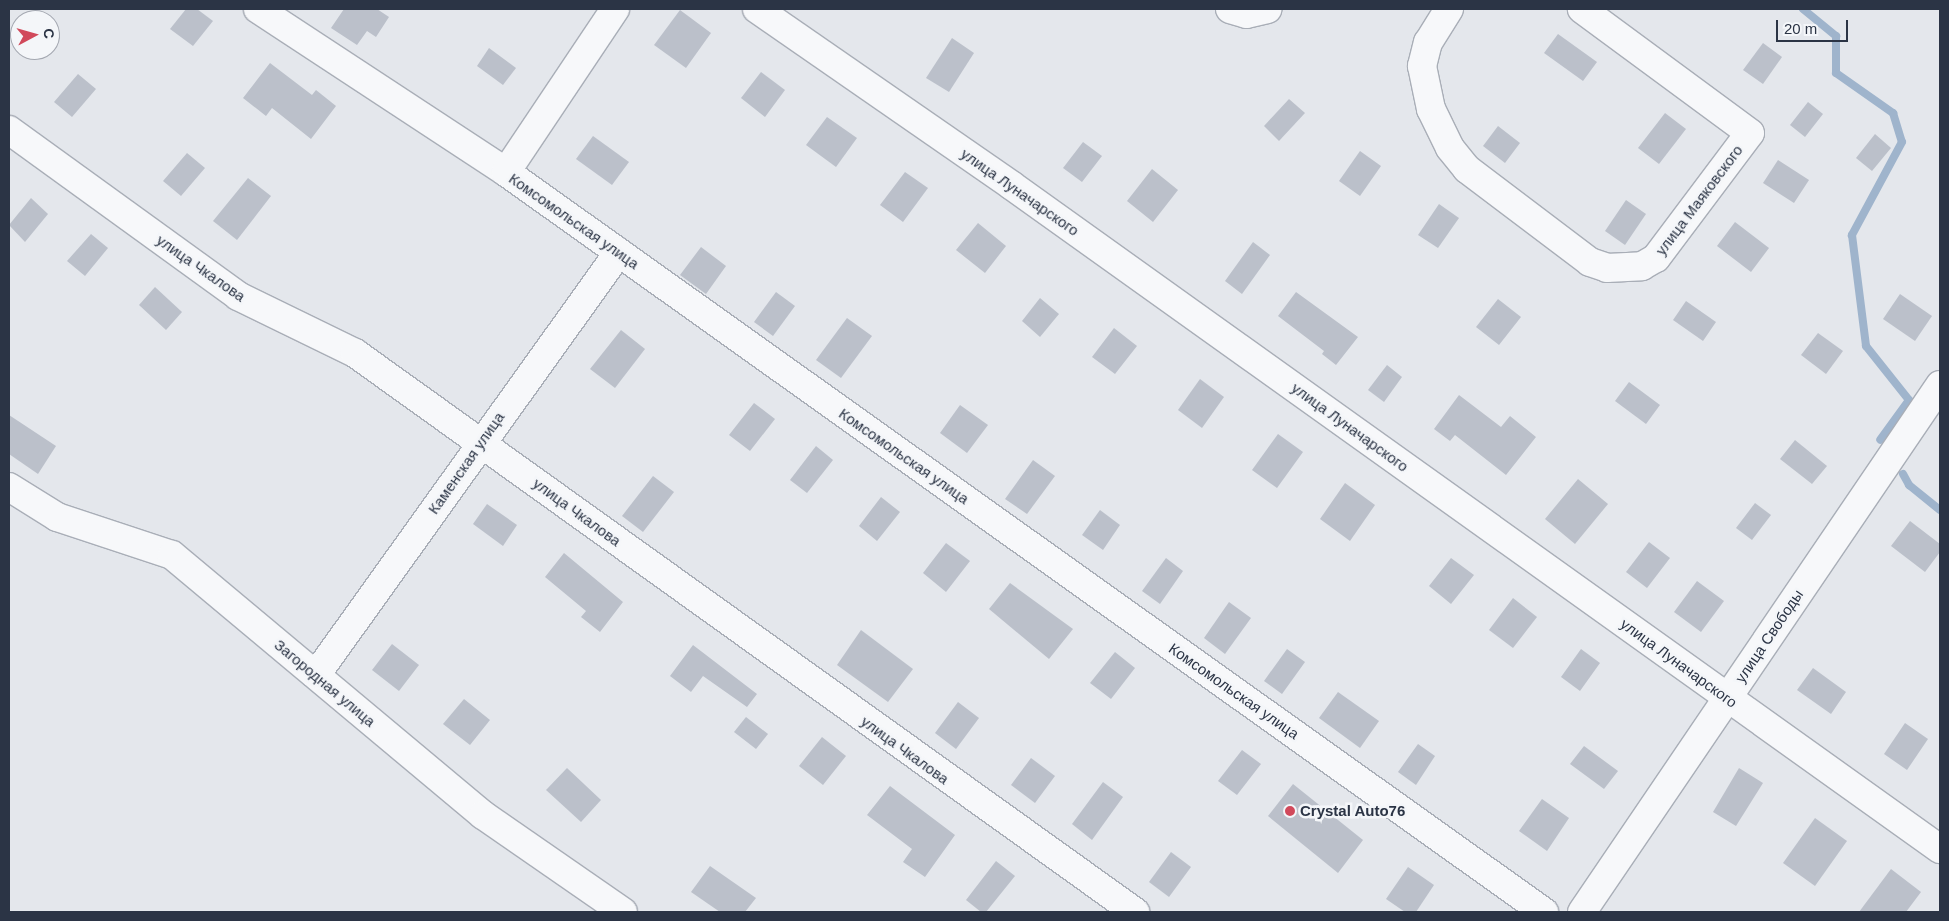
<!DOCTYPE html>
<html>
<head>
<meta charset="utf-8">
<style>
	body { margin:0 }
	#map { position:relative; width:1949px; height:921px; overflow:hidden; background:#e4e7ec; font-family:Helvetica,sans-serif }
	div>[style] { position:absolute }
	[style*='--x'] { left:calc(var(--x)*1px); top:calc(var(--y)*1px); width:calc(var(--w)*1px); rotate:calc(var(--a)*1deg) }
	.stream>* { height:8px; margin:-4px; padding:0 4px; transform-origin:4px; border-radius:4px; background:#9fb4cc }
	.building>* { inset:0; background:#bbc0ca }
	.roads { filter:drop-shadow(1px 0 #a9aeb7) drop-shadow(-1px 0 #a9aeb7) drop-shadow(0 1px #a9aeb7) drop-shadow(0 -1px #a9aeb7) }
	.minor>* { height:28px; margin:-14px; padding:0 14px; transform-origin:14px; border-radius:14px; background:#f7f8fa }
	.dots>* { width:14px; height:14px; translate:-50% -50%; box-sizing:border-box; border:2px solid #f4f6f9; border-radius:50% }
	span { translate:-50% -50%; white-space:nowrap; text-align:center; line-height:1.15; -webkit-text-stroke:5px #f4f6f9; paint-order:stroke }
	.street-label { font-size:15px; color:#2b3445 }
	.poi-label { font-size:15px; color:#2b3445; font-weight:700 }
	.left { translate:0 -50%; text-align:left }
	.frame { position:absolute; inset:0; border:10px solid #2b3445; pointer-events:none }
	.north { position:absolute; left:10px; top:10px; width:50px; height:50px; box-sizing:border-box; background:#f4f6f9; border:1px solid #a4a8b1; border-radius:50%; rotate:84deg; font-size:14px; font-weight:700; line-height:20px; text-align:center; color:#2b3445 }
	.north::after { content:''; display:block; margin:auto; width:18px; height:22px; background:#d1495b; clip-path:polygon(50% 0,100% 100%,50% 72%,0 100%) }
	.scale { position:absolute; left:1776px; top:20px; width:72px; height:22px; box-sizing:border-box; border:2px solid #2b3445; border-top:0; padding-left:6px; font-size:15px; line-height:18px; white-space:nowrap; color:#2b3445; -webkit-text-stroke:4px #f4f6f9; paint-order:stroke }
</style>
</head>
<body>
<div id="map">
	<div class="stream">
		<div style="--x:1803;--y:9;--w:43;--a:39.3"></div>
		<div style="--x:1836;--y:36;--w:37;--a:90"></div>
		<div style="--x:1836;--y:73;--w:70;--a:35.1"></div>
		<div style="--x:1893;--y:113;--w:30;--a:73"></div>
		<div style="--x:1902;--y:142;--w:106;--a:118.3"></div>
		<div style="--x:1852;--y:235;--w:112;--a:82.8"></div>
		<div style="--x:1866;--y:346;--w:69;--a:51.5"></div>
		<div style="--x:1909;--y:400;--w:49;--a:125.9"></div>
		<div style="--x:1903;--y:474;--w:13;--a:61"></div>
		<div style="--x:1909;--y:485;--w:40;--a:39"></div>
	</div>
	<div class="building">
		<div style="clip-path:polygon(186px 9px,197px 9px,213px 21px,193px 46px,170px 29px)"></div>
		<div style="clip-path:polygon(344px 9px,377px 9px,389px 17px,376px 37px,367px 31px,357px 45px,331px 28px)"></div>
		<div style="clip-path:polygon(680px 10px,711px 33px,686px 68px,654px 45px)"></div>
		<div style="clip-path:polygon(1558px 34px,1597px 62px,1583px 81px,1544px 53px)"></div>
		<div style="clip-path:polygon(952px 38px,974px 53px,949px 92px,926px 78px)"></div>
		<div style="clip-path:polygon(1763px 43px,1782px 57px,1763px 84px,1743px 70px)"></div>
		<div style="clip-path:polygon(489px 48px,516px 68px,503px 85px,477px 66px)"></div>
		<div style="clip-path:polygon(270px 63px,312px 95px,316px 90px,336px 106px,311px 139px,272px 108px,266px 116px,243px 98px)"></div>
		<div style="clip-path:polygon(761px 72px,785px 90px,765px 117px,741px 98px)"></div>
		<div style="clip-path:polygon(78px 74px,96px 89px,72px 117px,54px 102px)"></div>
		<div style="clip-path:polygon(1289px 99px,1305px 113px,1279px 141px,1264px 126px)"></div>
		<div style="clip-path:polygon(1808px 102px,1823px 114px,1805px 137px,1790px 125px)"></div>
		<div style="clip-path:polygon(1665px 113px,1686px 129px,1659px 164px,1638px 148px)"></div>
		<div style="clip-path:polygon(827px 117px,857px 138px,836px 167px,806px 145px)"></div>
		<div style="clip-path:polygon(1498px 126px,1520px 143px,1505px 163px,1483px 146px)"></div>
		<div style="clip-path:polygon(1875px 134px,1891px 148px,1872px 171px,1856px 158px)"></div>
		<div style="clip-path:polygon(593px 136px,629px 162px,612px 185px,576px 159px)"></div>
		<div style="clip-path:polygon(1083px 142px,1102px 156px,1082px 182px,1063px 168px)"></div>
		<div style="clip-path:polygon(1360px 151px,1381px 166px,1360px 196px,1339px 181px)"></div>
		<div style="clip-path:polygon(187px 153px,205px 168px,181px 196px,163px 181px)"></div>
		<div style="clip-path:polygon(1778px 160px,1809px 180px,1794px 203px,1763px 183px)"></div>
		<div style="clip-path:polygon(1152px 169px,1178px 190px,1153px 222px,1127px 201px)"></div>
		<div style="clip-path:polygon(905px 172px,928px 188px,903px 222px,880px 205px)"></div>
		<div style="clip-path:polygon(248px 178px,271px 196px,237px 240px,213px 221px)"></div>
		<div style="clip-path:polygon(31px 198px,48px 214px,25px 242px,9px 225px)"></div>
		<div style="clip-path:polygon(1626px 200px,1646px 214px,1625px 245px,1605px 231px)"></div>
		<div style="clip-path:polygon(1439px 204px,1459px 218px,1438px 248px,1418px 235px)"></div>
		<div style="clip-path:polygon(1735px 222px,1769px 248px,1751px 272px,1717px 246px)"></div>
		<div style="clip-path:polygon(978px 223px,1006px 246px,985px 273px,956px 250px)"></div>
		<div style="clip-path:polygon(91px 234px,108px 248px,85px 276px,67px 261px)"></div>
		<div style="clip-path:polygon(1253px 242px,1270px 255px,1242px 294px,1225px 281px)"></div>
		<div style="clip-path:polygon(701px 247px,726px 266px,706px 294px,680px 275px)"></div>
		<div style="clip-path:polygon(155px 287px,182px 312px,166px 330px,139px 305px)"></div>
		<div style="clip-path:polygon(776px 292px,795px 306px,773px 336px,754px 322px)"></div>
		<div style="clip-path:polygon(1296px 292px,1358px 337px,1336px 365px,1322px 354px,1324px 351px,1278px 316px)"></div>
		<div style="clip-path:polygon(1900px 294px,1932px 316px,1915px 341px,1883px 319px)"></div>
		<div style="clip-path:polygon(1040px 298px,1059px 314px,1040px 337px,1022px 321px)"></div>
		<div style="clip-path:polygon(1498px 299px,1521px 317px,1499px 345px,1476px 327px)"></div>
		<div style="clip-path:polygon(1686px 301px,1716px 322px,1703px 341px,1673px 320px)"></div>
		<div style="clip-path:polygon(847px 318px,872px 336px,841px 378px,816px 360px)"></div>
		<div style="clip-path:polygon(1114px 328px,1137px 346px,1115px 374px,1092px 357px)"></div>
		<div style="clip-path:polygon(621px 330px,645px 349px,615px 388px,590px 369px)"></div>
		<div style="clip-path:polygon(1818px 333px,1843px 351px,1826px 374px,1801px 355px)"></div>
		<div style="clip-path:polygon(1387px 365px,1402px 377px,1384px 402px,1368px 390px)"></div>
		<div style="clip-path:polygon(1200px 379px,1224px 397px,1202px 428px,1178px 410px)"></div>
		<div style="clip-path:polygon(1629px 382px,1660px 405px,1646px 424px,1615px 401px)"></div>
		<div style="clip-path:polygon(1459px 395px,1501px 427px,1510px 416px,1536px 437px,1506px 475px,1455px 435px,1450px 441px,1434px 429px)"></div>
		<div style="clip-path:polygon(754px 403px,775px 419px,750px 451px,729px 435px)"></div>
		<div style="clip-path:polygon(960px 405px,988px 425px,967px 453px,940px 433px)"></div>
		<div style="clip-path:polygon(9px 415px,56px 446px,38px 474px,9px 454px)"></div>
		<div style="clip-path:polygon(1278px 434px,1303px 452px,1277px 488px,1252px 470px)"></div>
		<div style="clip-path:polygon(1795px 440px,1827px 466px,1812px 484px,1780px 459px)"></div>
		<div style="clip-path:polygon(816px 446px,833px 460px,807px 493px,790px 480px)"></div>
		<div style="clip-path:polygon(1033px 460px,1055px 476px,1027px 514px,1005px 499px)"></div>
		<div style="clip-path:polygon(653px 476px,674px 492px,643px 532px,622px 516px)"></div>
		<div style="clip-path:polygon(1578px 479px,1608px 504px,1575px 544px,1545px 519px)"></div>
		<div style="clip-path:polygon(1345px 483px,1375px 505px,1350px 541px,1320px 519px)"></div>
		<div style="clip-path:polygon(881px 497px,900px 512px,877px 541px,859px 526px)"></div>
		<div style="clip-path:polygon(1755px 503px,1771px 515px,1752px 540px,1736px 528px)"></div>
		<div style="clip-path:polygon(487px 504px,517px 525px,503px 546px,473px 524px)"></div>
		<div style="clip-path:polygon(1100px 510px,1120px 525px,1103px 550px,1082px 535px)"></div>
		<div style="clip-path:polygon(1910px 521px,1940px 544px,1940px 552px,1925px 572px,1891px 546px)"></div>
		<div style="clip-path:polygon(1649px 542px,1670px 558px,1647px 588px,1626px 572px)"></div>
		<div style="clip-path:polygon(946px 543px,970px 561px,946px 592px,923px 573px)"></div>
		<div style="clip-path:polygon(564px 553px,623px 602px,600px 632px,581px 617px,586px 611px,545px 577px)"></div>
		<div style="clip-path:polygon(1166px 558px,1183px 571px,1160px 604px,1142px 591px)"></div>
		<div style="clip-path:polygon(1451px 558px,1474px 575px,1451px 604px,1429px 586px)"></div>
		<div style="clip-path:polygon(1697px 581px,1724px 601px,1701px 632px,1674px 612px)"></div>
		<div style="clip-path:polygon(1010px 583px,1073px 629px,1049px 659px,989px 609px)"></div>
		<div style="clip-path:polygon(1513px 598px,1537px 617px,1513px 648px,1489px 630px)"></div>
		<div style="clip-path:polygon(1229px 602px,1251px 618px,1225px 654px,1204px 638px)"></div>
		<div style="clip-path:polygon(861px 630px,913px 669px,888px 702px,837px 665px)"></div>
		<div style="clip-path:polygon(392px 644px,419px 665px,399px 691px,372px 670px)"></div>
		<div style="clip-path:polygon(693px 645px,757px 694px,747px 707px,703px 676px,691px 692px,670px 676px)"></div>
		<div style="clip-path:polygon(1287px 649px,1305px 662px,1282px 694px,1264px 681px)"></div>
		<div style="clip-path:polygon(1581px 649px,1600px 663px,1580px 691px,1561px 677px)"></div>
		<div style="clip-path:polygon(1115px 652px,1135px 668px,1111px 699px,1090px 683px)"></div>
		<div style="clip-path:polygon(1813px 668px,1846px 692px,1831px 714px,1797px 690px)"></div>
		<div style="clip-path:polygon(1338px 692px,1379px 721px,1360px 748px,1319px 718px)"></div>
		<div style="clip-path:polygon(464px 699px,490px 720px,470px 745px,443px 724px)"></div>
		<div style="clip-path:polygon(958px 702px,979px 718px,956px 749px,935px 733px)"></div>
		<div style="clip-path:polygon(746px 717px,768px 734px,756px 749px,734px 732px)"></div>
		<div style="clip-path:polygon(1905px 723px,1928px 739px,1907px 770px,1884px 754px)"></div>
		<div style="clip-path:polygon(822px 737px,846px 756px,823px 785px,799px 766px)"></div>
		<div style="clip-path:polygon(1418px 744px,1435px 756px,1416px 785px,1398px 772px)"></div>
		<div style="clip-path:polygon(1584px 746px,1618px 771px,1604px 789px,1570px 764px)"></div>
		<div style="clip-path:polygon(1242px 750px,1261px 764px,1237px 795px,1218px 781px)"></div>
		<div style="clip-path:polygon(1031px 758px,1055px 776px,1035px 803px,1011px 785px)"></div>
		<div style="clip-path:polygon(567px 768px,601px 800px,581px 822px,546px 790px)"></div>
		<div style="clip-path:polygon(1739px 768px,1763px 783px,1736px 826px,1713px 812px)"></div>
		<div style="clip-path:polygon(1103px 782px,1123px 797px,1092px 840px,1072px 824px)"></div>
		<div style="clip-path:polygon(1293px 784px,1363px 840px,1338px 873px,1268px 816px)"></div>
		<div style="clip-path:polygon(890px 786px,955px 835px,925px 877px,903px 862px,912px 849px,867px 815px)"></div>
		<div style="clip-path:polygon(1542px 799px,1569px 818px,1547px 851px,1519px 831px)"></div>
		<div style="clip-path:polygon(1815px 818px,1847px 841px,1815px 886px,1783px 863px)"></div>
		<div style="clip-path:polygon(1171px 852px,1191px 867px,1169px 897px,1149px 882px)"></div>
		<div style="clip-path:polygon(996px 861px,1015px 876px,986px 912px,981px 912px,966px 900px)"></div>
		<div style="clip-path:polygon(710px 866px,756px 898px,745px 912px,720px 912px,691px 892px)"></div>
		<div style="clip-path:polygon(1408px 867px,1434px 885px,1416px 912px,1405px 912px,1386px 899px)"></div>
		<div style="clip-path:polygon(1891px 869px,1921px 892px,1906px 912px,1859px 912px)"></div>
	</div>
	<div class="roads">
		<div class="minor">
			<div style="--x:258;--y:9;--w:297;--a:33.3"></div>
			<div style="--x:506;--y:172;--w:1275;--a:35.49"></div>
			<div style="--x:757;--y:9;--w:309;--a:34.7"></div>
			<div style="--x:1011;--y:185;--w:1142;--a:35.56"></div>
			<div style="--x:1230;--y:9;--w:17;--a:17"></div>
			<div style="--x:1246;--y:14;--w:22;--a:-13"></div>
			<div style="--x:1449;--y:9;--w:39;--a:122"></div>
			<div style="--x:1428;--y:42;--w:25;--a:104"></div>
			<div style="--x:1422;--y:66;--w:44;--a:78.2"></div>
			<div style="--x:1431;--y:109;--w:43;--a:64"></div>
			<div style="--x:1450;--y:148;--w:27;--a:51"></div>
			<div style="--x:1467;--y:169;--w:154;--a:37.1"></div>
			<div style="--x:1590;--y:262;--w:18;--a:19"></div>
			<div style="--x:1607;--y:268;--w:35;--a:-3"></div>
			<div style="--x:1642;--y:266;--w:16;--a:-30"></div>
			<div style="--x:1656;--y:258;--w:156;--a:-53.1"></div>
			<div style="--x:1750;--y:133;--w:209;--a:-143.6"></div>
			<div style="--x:9;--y:130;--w:283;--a:35.9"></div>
			<div style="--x:238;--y:296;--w:130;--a:26"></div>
			<div style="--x:355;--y:353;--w:960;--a:35.63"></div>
			<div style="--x:506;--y:172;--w:196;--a:-56.2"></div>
			<div style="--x:9;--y:487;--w:57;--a:32"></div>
			<div style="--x:57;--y:517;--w:121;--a:18.3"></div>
			<div style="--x:172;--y:555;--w:405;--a:39.9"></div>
			<div style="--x:483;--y:815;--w:170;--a:34.7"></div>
			<div style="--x:316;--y:675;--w:520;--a:-54.39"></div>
			<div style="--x:1582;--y:912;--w:637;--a:-55.81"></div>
		</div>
	</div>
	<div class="dots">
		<div style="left:1290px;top:811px;background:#d1495b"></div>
	</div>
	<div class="street-label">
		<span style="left:1020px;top:192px;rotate:35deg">улица Луначарского</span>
		<span style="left:1699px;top:200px;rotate:-53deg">улица Маяковского</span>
		<span style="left:574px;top:221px;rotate:35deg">Комсомольская улица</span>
		<span style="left:201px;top:268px;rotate:35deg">улица Чкалова</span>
		<span style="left:1350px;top:427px;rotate:36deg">улица Луначарского</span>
		<span style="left:904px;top:456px;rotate:35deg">Комсомольская улица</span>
		<span style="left:466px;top:463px;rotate:-55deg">Каменская улица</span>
		<span style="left:577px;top:512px;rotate:36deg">улица Чкалова</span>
		<span style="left:1769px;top:636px;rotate:-56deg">улица Свободы</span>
		<span style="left:1679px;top:663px;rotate:36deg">улица Луначарского</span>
		<span style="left:325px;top:683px;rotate:40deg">Загородная улица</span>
		<span style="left:1234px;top:691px;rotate:35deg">Комсомольская улица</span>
		<span style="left:905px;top:750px;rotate:36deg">улица Чкалова</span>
	</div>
	<div class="poi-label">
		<span class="left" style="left:1300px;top:811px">Crystal Auto76</span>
	</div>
	<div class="frame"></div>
	<div class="north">С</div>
	<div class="scale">20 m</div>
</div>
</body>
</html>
